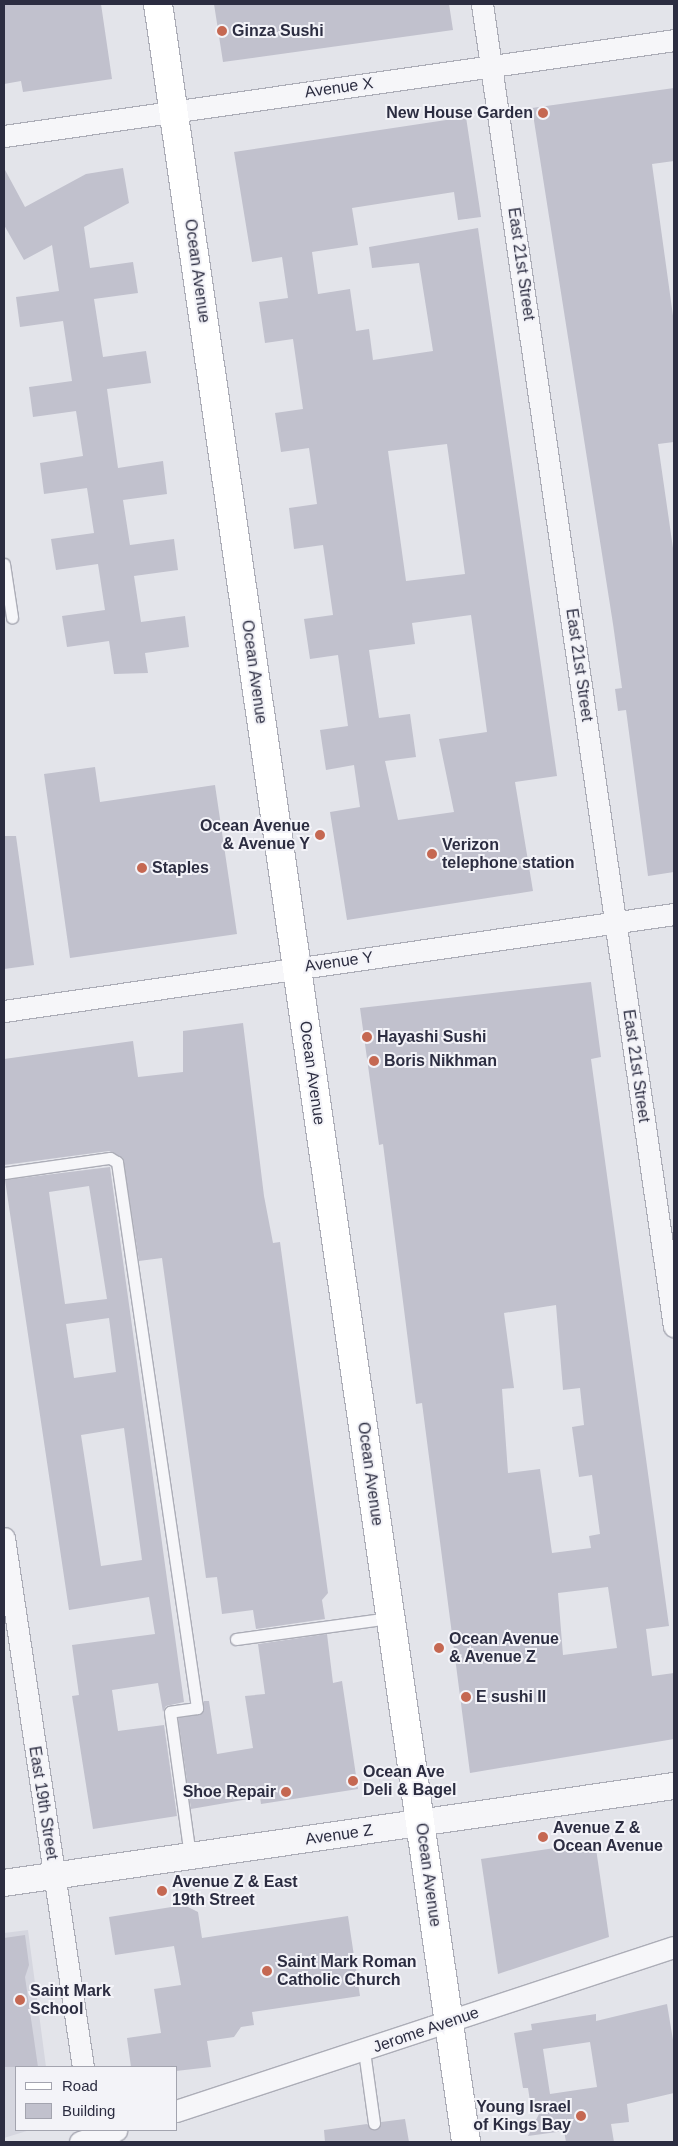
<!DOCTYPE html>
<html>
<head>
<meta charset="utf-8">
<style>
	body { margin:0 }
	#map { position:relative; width:678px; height:2146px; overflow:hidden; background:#e3e4ea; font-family:Helvetica,sans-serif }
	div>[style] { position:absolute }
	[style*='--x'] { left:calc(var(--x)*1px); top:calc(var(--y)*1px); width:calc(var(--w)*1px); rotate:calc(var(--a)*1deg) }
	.built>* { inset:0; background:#d5d6df }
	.building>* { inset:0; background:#c1c1cd }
	.roads { filter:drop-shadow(1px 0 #acadb7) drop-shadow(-1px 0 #acadb7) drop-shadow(0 1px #acadb7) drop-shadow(0 -1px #acadb7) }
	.service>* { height:11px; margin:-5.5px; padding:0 5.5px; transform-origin:5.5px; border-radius:5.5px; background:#f6f6f9 }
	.minor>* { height:21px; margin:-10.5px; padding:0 10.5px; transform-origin:10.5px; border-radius:10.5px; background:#f6f6f9 }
	.tertiary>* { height:26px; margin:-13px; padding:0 13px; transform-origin:13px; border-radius:13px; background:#f6f6f9 }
	.secondary>* { height:28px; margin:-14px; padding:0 14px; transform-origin:14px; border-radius:14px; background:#fff }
	.dots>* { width:14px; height:14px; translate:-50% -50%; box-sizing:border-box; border:2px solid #f3f3f8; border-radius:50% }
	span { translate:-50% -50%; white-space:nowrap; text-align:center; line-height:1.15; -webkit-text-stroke:4px #f3f3f8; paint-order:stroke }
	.poi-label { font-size:16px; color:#2c2d41; font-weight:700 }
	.left { translate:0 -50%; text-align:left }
	.right { translate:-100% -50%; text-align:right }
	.street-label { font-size:16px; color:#2c2d41 }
	.frame { position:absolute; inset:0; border:5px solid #2c2d41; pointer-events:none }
	.legend { position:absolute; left:15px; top:2066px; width:162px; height:65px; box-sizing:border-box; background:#f3f3f8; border:1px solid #a3a4af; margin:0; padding:6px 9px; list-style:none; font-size:15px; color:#2c2d41 }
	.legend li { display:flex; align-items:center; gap:10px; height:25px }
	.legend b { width:25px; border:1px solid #a3a4af }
</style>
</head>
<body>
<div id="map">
	<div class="built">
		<div style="clip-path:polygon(28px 1930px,46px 2067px,16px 2067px,16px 2130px,30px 2130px,4px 2138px,4px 1933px)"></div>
	</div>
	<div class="building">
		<div style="clip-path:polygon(4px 4px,101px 4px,112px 79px,23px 92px,21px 81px,4px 84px)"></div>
		<div style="clip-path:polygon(214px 4px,449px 4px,453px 30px,223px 62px)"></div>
		<div style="clip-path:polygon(674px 88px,674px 161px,652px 164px,674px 323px,674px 442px,658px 444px,674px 555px,674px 872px,648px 876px,626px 710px,618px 711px,615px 689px,622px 688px,613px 624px,532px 108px)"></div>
		<div style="clip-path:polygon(evenodd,466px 117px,481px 217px,458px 220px,454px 192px,352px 208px,358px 245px,312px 252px,318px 294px,350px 289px,356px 331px,369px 329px,373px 360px,433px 351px,419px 263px,372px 268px,369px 247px,478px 228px,557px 776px,515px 782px,533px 891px,347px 920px,330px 812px,360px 807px,354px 765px,326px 770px,320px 730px,348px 726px,338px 655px,310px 659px,304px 619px,333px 615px,323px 545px,294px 549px,289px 508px,317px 504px,309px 448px,281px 452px,275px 413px,303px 409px,293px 339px,265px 343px,259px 302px,288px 298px,282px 257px,252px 262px,234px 152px,466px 117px,447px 444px,465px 574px,406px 581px,388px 451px,447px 444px,466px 117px,471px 615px,487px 732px,439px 739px,454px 812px,398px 820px,385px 761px,416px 757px,410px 714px,379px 718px,369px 650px,415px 644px,412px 623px,471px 615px)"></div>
		<div style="clip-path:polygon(4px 168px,25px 207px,86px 174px,123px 168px,129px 203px,84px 227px,90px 268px,133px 262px,138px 293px,94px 299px,103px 357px,146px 351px,151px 383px,107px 389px,118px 468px,163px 461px,167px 494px,123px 500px,130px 545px,174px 539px,178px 570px,134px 576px,141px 622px,185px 616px,189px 647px,145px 653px,148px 673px,114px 674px,109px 641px,67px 647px,62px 616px,105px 610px,98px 564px,56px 570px,51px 539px,94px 533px,87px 488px,44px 494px,40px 463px,83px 456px,76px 411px,33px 417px,29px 387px,72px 381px,63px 321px,20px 327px,16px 297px,59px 291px,52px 245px,24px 260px,4px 225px)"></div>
		<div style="clip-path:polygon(95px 767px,100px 802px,215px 785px,237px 934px,70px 958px,44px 774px)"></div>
		<div style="clip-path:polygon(4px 836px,16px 836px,34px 965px,4px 969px)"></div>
		<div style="clip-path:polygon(evenodd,591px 982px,601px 1057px,591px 1059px,669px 1626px,646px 1629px,652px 1676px,674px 1673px,674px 1739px,470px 1773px,422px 1403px,416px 1404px,383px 1144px,379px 1145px,360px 1008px,591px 982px,556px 1305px,563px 1390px,580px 1388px,584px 1425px,572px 1427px,579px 1477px,592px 1475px,600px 1534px,589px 1536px,591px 1548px,552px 1553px,540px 1469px,508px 1473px,502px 1389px,514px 1388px,504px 1313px,556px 1305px,591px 982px,608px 1587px,617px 1648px,563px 1655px,558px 1593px,608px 1587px)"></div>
		<div style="clip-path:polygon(243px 1023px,264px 1196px,273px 1243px,280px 1242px,328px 1593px,322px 1600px,325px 1619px,256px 1629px,253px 1610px,222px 1614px,217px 1577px,206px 1578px,162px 1258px,139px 1261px,123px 1158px,109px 1151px,4px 1165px,4px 1059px,133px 1041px,138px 1077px,183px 1072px,183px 1031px)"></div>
		<div style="clip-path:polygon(evenodd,110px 1167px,184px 1702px,166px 1706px,163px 1712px,158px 1683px,112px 1690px,118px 1731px,164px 1725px,177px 1816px,93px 1829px,72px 1696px,79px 1695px,72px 1645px,155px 1634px,149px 1597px,69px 1610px,5px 1180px,110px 1167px,89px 1186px,107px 1299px,65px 1304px,49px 1192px,89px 1186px,110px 1167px,109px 1318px,116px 1372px,74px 1378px,66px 1324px,109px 1318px,110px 1167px,124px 1428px,142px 1560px,101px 1566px,81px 1435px,124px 1428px)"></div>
		<div style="clip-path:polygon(327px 1634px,333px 1683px,342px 1681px,358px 1789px,261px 1804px,260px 1797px,191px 1809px,178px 1718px,201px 1714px,204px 1701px,209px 1701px,217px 1754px,253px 1748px,245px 1696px,265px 1694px,258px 1644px)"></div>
		<div style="clip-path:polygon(595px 1842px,609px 1937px,498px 1974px,481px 1859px)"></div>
		<div style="clip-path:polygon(184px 1905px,198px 1912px,202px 1938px,348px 1916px,360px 1996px,252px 2012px,254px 2025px,241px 2027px,234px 2037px,207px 2041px,211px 2067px,176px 2071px,176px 2067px,131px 2067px,127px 2038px,161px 2033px,154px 1989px,181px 1985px,174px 1946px,115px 1955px,109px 1917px)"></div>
		<div style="clip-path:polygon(25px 1935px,29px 1965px,25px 1977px,38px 2067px,4px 2067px,4px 1938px)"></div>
		<div style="clip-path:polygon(evenodd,667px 2004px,674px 2046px,674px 2093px,627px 2104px,629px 2122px,611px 2124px,614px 2142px,566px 2142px,564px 2131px,528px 2136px,539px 2114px,531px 2108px,528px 2088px,523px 2088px,514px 2033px,532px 2030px,531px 2024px,596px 2014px,596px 2021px,667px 2004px,590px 2042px,597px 2087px,550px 2094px,543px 2049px,590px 2042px)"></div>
		<div style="clip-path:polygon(405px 2119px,409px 2142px,325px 2142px,324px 2130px,367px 2124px,375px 2130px,381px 2122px)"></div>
	</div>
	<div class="roads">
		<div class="service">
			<div style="--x:4;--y:564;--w:54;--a:81.4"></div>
			<div style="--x:4;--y:1173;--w:107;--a:-8.1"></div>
			<div style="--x:110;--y:1158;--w:8;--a:30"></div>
			<div style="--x:117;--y:1162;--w:552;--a:81.66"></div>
			<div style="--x:197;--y:1708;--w:27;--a:172"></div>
			<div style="--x:170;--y:1712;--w:146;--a:82.1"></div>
			<div style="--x:236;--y:1639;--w:155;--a:-7.8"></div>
			<div style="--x:364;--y:2051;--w:73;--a:82.1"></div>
		</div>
		<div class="minor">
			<div style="--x:482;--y:4;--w:1336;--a:81.74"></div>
			<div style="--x:4;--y:136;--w:677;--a:-8.15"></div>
			<div style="--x:4;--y:1011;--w:677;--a:-8.24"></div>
			<div style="--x:4;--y:1538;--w:535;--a:81.51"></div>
			<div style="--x:176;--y:2111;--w:524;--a:-18.23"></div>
			<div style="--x:80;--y:2142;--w:38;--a:-18"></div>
		</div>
		<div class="tertiary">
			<div style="--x:4;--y:1883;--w:677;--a:-8.24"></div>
		</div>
		<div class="secondary">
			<div style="--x:158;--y:4;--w:2160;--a:81.8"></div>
		</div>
	</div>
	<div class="dots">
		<div style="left:222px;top:31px;background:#c56852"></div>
		<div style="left:543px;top:113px;background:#c56852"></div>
		<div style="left:320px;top:835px;background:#c56852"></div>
		<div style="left:432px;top:854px;background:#c56852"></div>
		<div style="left:142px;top:868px;background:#c56852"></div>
		<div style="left:367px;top:1037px;background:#c56852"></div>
		<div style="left:374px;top:1061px;background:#c56852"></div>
		<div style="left:439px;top:1648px;background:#c56852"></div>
		<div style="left:466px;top:1697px;background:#c56852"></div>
		<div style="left:353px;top:1781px;background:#c56852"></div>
		<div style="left:286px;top:1792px;background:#c56852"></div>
		<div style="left:543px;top:1837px;background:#c56852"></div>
		<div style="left:162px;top:1891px;background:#c56852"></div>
		<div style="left:267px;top:1971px;background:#c56852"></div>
		<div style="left:20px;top:2000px;background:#c56852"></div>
		<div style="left:581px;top:2116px;background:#c56852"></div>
	</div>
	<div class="poi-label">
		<span class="left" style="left:232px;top:31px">Ginza Sushi</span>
		<span class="right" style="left:533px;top:113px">New House Garden</span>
		<span class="right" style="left:310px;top:835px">Ocean Avenue<br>&amp; Avenue Y</span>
		<span class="left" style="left:442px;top:854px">Verizon<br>telephone station</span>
		<span class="left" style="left:152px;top:868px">Staples</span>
		<span class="left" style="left:377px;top:1037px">Hayashi Sushi</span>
		<span class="left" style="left:384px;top:1061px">Boris Nikhman</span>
		<span class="left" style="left:449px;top:1648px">Ocean Avenue<br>&amp; Avenue Z</span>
		<span class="left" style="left:476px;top:1697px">E sushi II</span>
		<span class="left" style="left:363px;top:1781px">Ocean Ave<br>Deli &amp; Bagel</span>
		<span class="right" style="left:276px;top:1792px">Shoe Repair</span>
		<span class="left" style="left:553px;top:1837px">Avenue Z &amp;<br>Ocean Avenue</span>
		<span class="left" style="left:172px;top:1891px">Avenue Z &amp; East<br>19th Street</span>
		<span class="left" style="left:277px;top:1971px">Saint Mark Roman<br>Catholic Church</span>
		<span class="left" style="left:30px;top:2000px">Saint Mark<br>School</span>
		<span class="right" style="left:571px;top:2116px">Young Israel<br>of Kings Bay</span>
	</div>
	<div class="street-label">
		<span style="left:339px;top:88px;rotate:-8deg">Avenue X</span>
		<span style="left:521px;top:264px;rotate:82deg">East 21st Street</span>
		<span style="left:197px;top:271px;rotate:82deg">Ocean Avenue</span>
		<span style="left:579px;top:665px;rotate:82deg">East 21st Street</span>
		<span style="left:254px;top:672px;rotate:82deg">Ocean Avenue</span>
		<span style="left:339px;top:962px;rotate:-8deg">Avenue Y</span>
		<span style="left:636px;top:1066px;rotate:82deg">East 21st Street</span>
		<span style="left:312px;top:1073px;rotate:82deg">Ocean Avenue</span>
		<span style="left:370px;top:1474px;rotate:82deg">Ocean Avenue</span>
		<span style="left:43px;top:1803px;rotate:81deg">East 19th Street</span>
		<span style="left:339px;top:1835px;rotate:-8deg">Avenue Z</span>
		<span style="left:428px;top:1875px;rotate:82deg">Ocean Avenue</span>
		<span style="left:426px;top:2030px;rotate:-19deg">Jerome Avenue</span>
	</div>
	<div class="frame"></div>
	<ul class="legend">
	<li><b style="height:6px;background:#fff"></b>Road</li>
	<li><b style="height:14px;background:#c1c1cd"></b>Building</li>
	</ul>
</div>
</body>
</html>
